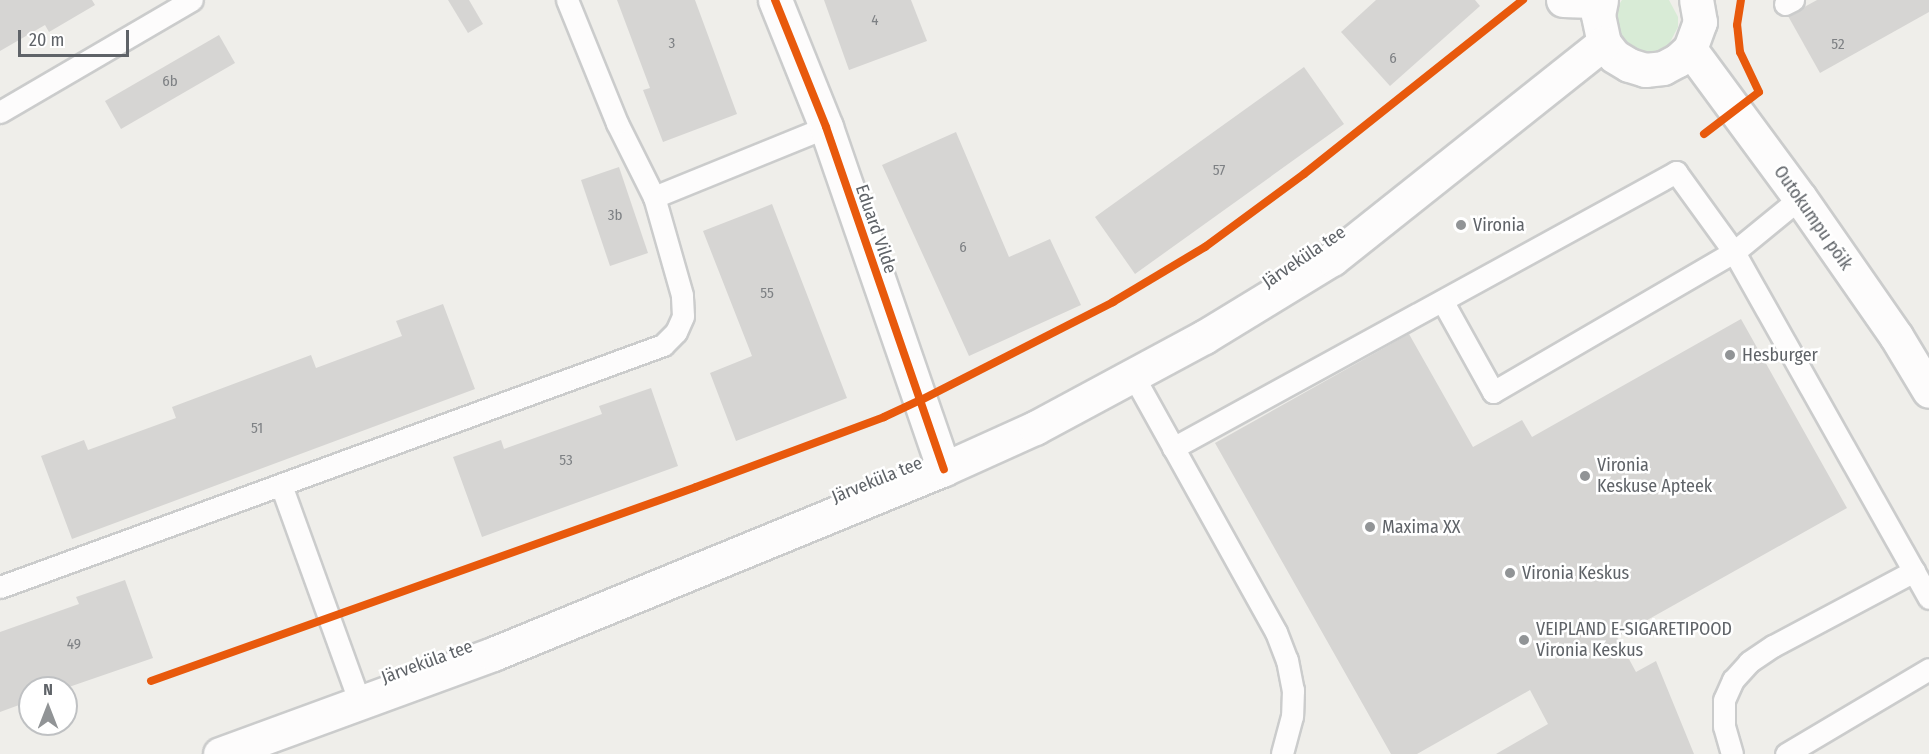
<!DOCTYPE html>
<html>
<head>
<meta charset="utf-8">
<style>
	body { margin:0 }
	#map { position:relative; width:1929px; height:754px; overflow:hidden; background:#efeeea; font-family:"Fira Sans Condensed",sans-serif }
	div>[style] { position:absolute }
	[style*='--x'] { left:calc(var(--x)*1px); top:calc(var(--y)*1px); width:calc(var(--w)*1px); rotate:calc(var(--a)*1deg) }
	.green>* { inset:0; background:#d8ebd6 }
	.building>* { inset:0; background:#d6d5d3 }
	.roads { filter:drop-shadow(2px 0 #cbcccc) drop-shadow(-2px 0 #cbcccc) drop-shadow(0 2px #cbcccc) drop-shadow(0 -2px #cbcccc) }
	.lane>* { height:21px; margin:-10.5px; padding:0 10.5px; transform-origin:10.5px; border-radius:10.5px; background:#fdfcfc }
	.street>* { height:33px; margin:-16.5px; padding:0 16.5px; transform-origin:16.5px; border-radius:16.5px; background:#fdfcfc }
	.secondary>* { height:33px; margin:-16.5px; padding:0 16.5px; transform-origin:16.5px; border-radius:16.5px; background:#fdfcfc }
	.cycleway>* { height:8px; margin:-4px; padding:0 4px; transform-origin:4px; border-radius:4px; background:#e8590c }
	.dots>* { width:16px; height:16px; translate:-50% -50%; box-sizing:border-box; border:3px solid #fff; border-radius:50% }
	span { translate:-50% -50%; white-space:nowrap; text-align:center; line-height:1.15; -webkit-text-stroke:5px #fff; paint-order:stroke }
	.number-label { font-size:15px; color:#7e8184 }
	.number-label span { -webkit-text-stroke-width:0 }
	.street-label { font-size:18px; color:#5f6368 }
	.poi-label { font-size:18px; color:#5f6368 }
	.left { translate:0 -50%; text-align:left }
	.north { position:absolute; left:18px; top:676px; width:60px; height:60px; box-sizing:border-box; background:#fff; border:2px solid #bfc1c3; border-radius:50%; rotate:0deg; font-size:16px; font-weight:700; line-height:24px; text-align:center; color:#5f6368 }
	.north::after { content:''; display:block; margin:auto; width:21px; height:27px; background:#919496; clip-path:polygon(50% 0,100% 100%,50% 72%,0 100%) }
	.scale { position:absolute; left:18px; top:30px; width:111px; height:27px; box-sizing:border-box; border:3px solid #5f6368; border-top:0; padding-left:8px; font-size:18px; line-height:21px; white-space:nowrap; color:#5f6368; -webkit-text-stroke:4px #fff; paint-order:stroke }
</style>
</head>
<body>
<div id="map">
	<div class="green">
		<div style="clip-path:polygon(1622px 0,1669px 0,1678px 17px,1678px 27px,1668px 46px,1648px 56px,1620px 43px,1614px 12px)"></div>
	</div>
	<div class="building">
		<div style="clip-path:polygon(0 0,92px 0,95px 5px,49px 32px,45px 25px,0 51px)"></div>
		<div style="clip-path:polygon(448px 0,469px 0,483px 24px,468px 33px)"></div>
		<div style="clip-path:polygon(617px 0,695px 0,737px 114px,663px 142px,643px 90px,650px 88px)"></div>
		<div style="clip-path:polygon(824px 0,911px 0,927px 41px,849px 70px)"></div>
		<div style="clip-path:polygon(1376px 0,1475px 0,1480px 6px,1390px 86px,1341px 32px)"></div>
		<div style="clip-path:polygon(1817px 0,1929px 0,1929px 12px,1820px 73px,1788px 16px)"></div>
		<div style="clip-path:polygon(219px 35px,235px 63px,121px 129px,105px 101px)"></div>
		<div style="clip-path:polygon(1304px 67px,1344px 124px,1135px 274px,1095px 217px)"></div>
		<div style="clip-path:polygon(956px 132px,1009px 257px,1050px 239px,1081px 305px,969px 356px,882px 165px)"></div>
		<div style="clip-path:polygon(619px 167px,648px 253px,610px 266px,581px 180px)"></div>
		<div style="clip-path:polygon(772px 204px,847px 398px,736px 441px,710px 373px,752px 356px,703px 231px)"></div>
		<div style="clip-path:polygon(443px 304px,475px 389px,72px 539px,41px 456px,84px 440px,88px 450px,176px 418px,172px 407px,311px 355px,316px 368px,402px 336px,396px 321px)"></div>
		<div style="clip-path:polygon(1741px 319px,1847px 508px,1617px 637px,1636px 672px,1656px 661px,1694px 754px,1496px 754px,1548px 724px,1530px 690px,1417px 754px,1391px 754px,1215px 443px,1409px 334px,1473px 447px,1522px 420px,1532px 437px)"></div>
		<div style="clip-path:polygon(651px 388px,678px 466px,482px 537px,453px 457px,501px 440px,504px 449px,602px 414px,599px 406px)"></div>
		<div style="clip-path:polygon(125px 580px,153px 658px,66px 688px,30px 688px,30px 701px,0 712px,0 632px,79px 604px,76px 597px)"></div>
	</div>
	<div class="roads">
		<div class="lane">
			<div style="--x:1785;--y:4;--w:9;--a:-27"></div>
			<div style="--x:0;--y:112;--w:222;--a:-30.3"></div>
			<div style="--x:654;--y:197;--w:186;--a:-22.1"></div>
			<div style="--x:1443;--y:302;--w:103;--a:60.9"></div>
			<div style="--x:1493;--y:392;--w:279;--a:-30.2"></div>
			<div style="--x:1734;--y:252;--w:397;--a:60.6"></div>
			<div style="--x:1134;--y:377;--w:292;--a:60.9"></div>
			<div style="--x:1276;--y:632;--w:30;--a:69"></div>
			<div style="--x:1287;--y:660;--w:31;--a:79"></div>
			<div style="--x:1293;--y:690;--w:26;--a:92"></div>
			<div style="--x:1292;--y:716;--w:39;--a:105"></div>
			<div style="--x:1173;--y:448;--w:574;--a:-28.75"></div>
			<div style="--x:1676;--y:172;--w:99;--a:54.1"></div>
			<div style="--x:1734;--y:252;--w:85;--a:-39.3"></div>
			<div style="--x:281;--y:485;--w:232;--a:70.1"></div>
			<div style="--x:0;--y:587;--w:706;--a:-20.05"></div>
			<div style="--x:663;--y:345;--w:18;--a:-45"></div>
			<div style="--x:676;--y:332;--w:17;--a:-66"></div>
			<div style="--x:683;--y:316;--w:21;--a:-93"></div>
			<div style="--x:682;--y:295;--w:102;--a:-105.9"></div>
			<div style="--x:654;--y:197;--w:83;--a:-116.6"></div>
			<div style="--x:617;--y:123;--w:133;--a:-112.1"></div>
			<div style="--x:1732;--y:754;--w:29;--a:-106"></div>
			<div style="--x:1724;--y:726;--w:26;--a:-90"></div>
			<div style="--x:1724;--y:700;--w:22;--a:-66"></div>
			<div style="--x:1733;--y:680;--w:24;--a:-48"></div>
			<div style="--x:1749;--y:662;--w:29;--a:-34"></div>
			<div style="--x:1773;--y:646;--w:160;--a:-28"></div>
			<div style="--x:1786;--y:754;--w:166;--a:-30.7"></div>
		</div>
		<div class="street">
			<div style="--x:775;--y:0;--w:137;--a:68.1"></div>
			<div style="--x:826;--y:127;--w:362;--a:71"></div>
			<div style="--x:1563;--y:0;--w:37;--a:2"></div>
			<div style="--x:1690;--y:49;--w:185;--a:53.6"></div>
			<div style="--x:1800;--y:198;--w:168;--a:55.2"></div>
			<div style="--x:1896;--y:336;--w:64;--a:59"></div>
		</div>
		<div class="secondary">
			<div style="--x:1601;--y:0;--w:15;--a:101"></div>
			<div style="--x:1598;--y:15;--w:29;--a:78"></div>
			<div style="--x:1604;--y:43;--w:16;--a:52"></div>
			<div style="--x:1614;--y:56;--w:17;--a:31"></div>
			<div style="--x:1629;--y:65;--w:17;--a:17"></div>
			<div style="--x:1645;--y:70;--w:18;--a:-6"></div>
			<div style="--x:1663;--y:68;--w:17;--a:-28"></div>
			<div style="--x:1678;--y:60;--w:16;--a:-43"></div>
			<div style="--x:1690;--y:49;--w:29;--a:-70"></div>
			<div style="--x:1700;--y:22;--w:22;--a:-100"></div>
			<div style="--x:220;--y:754;--w:291;--a:-20.1"></div>
			<div style="--x:493;--y:654;--w:487;--a:-22.3"></div>
			<div style="--x:944;--y:469;--w:100;--a:-24.3"></div>
			<div style="--x:1035;--y:428;--w:192;--a:-28.3"></div>
			<div style="--x:1204;--y:337;--w:150;--a:-31.4"></div>
			<div style="--x:1332;--y:259;--w:347;--a:-38.5"></div>
		</div>
	</div>
	<div class="cycleway">
		<div style="--x:775;--y:0;--w:137;--a:68.1"></div>
		<div style="--x:826;--y:127;--w:362;--a:71"></div>
		<div style="--x:1704;--y:134;--w:69;--a:-37.4"></div>
		<div style="--x:1759;--y:92;--w:44;--a:-115.4"></div>
		<div style="--x:1740;--y:52;--w:27;--a:-96"></div>
		<div style="--x:1737;--y:25;--w:25;--a:-81"></div>
		<div style="--x:151;--y:681;--w:578;--a:-19.59"></div>
		<div style="--x:696;--y:487;--w:201;--a:-20.4"></div>
		<div style="--x:884;--y:417;--w:38;--a:-25"></div>
		<div style="--x:919;--y:401;--w:218;--a:-27"></div>
		<div style="--x:1113;--y:302;--w:107;--a:-30.9"></div>
		<div style="--x:1205;--y:247;--w:123;--a:-36.4"></div>
		<div style="--x:1304;--y:174;--w:280;--a:-38.5"></div>
	</div>
	<div class="dots">
		<div style="left:1461px;top:225px;background:#919496"></div>
		<div style="left:1730px;top:355px;background:#919496"></div>
		<div style="left:1585px;top:476px;background:#919496"></div>
		<div style="left:1370px;top:527px;background:#919496"></div>
		<div style="left:1510px;top:573px;background:#919496"></div>
		<div style="left:1524px;top:640px;background:#919496"></div>
	</div>
	<div class="number-label">
		<span style="left:875px;top:21px">4</span>
		<span style="left:672px;top:44px">3</span>
		<span style="left:1838px;top:45px">52</span>
		<span style="left:1393px;top:59px">6</span>
		<span style="left:170px;top:82px">6b</span>
		<span style="left:1219px;top:171px">57</span>
		<span style="left:615px;top:216px">3b</span>
		<span style="left:963px;top:248px">6</span>
		<span style="left:767px;top:294px">55</span>
		<span style="left:257px;top:429px">51</span>
		<span style="left:566px;top:461px">53</span>
		<span style="left:74px;top:645px">49</span>
	</div>
	<div class="street-label">
		<span style="left:1813px;top:218px;rotate:55deg">Outokumpu põik</span>
		<span style="left:876px;top:229px;rotate:71deg">Eduard Vilde</span>
		<span style="left:1304px;top:257px;rotate:-34deg">Järveküla tee</span>
		<span style="left:877px;top:480px;rotate:-22deg">Järveküla tee</span>
		<span style="left:427px;top:662px;rotate:-20deg">Järveküla tee</span>
	</div>
	<div class="poi-label">
		<span class="left" style="left:1473px;top:225px">Vironia</span>
		<span class="left" style="left:1742px;top:355px">Hesburger</span>
		<span class="left" style="left:1597px;top:476px">Vironia<br>Keskuse Apteek</span>
		<span class="left" style="left:1382px;top:527px">Maxima XX</span>
		<span class="left" style="left:1522px;top:573px">Vironia Keskus</span>
		<span class="left" style="left:1536px;top:640px">VEIPLAND E-SIGARETIPOOD<br>Vironia Keskus</span>
	</div>
	<div class="north">N</div>
	<div class="scale">20 m</div>
</div>
</body>
</html>
